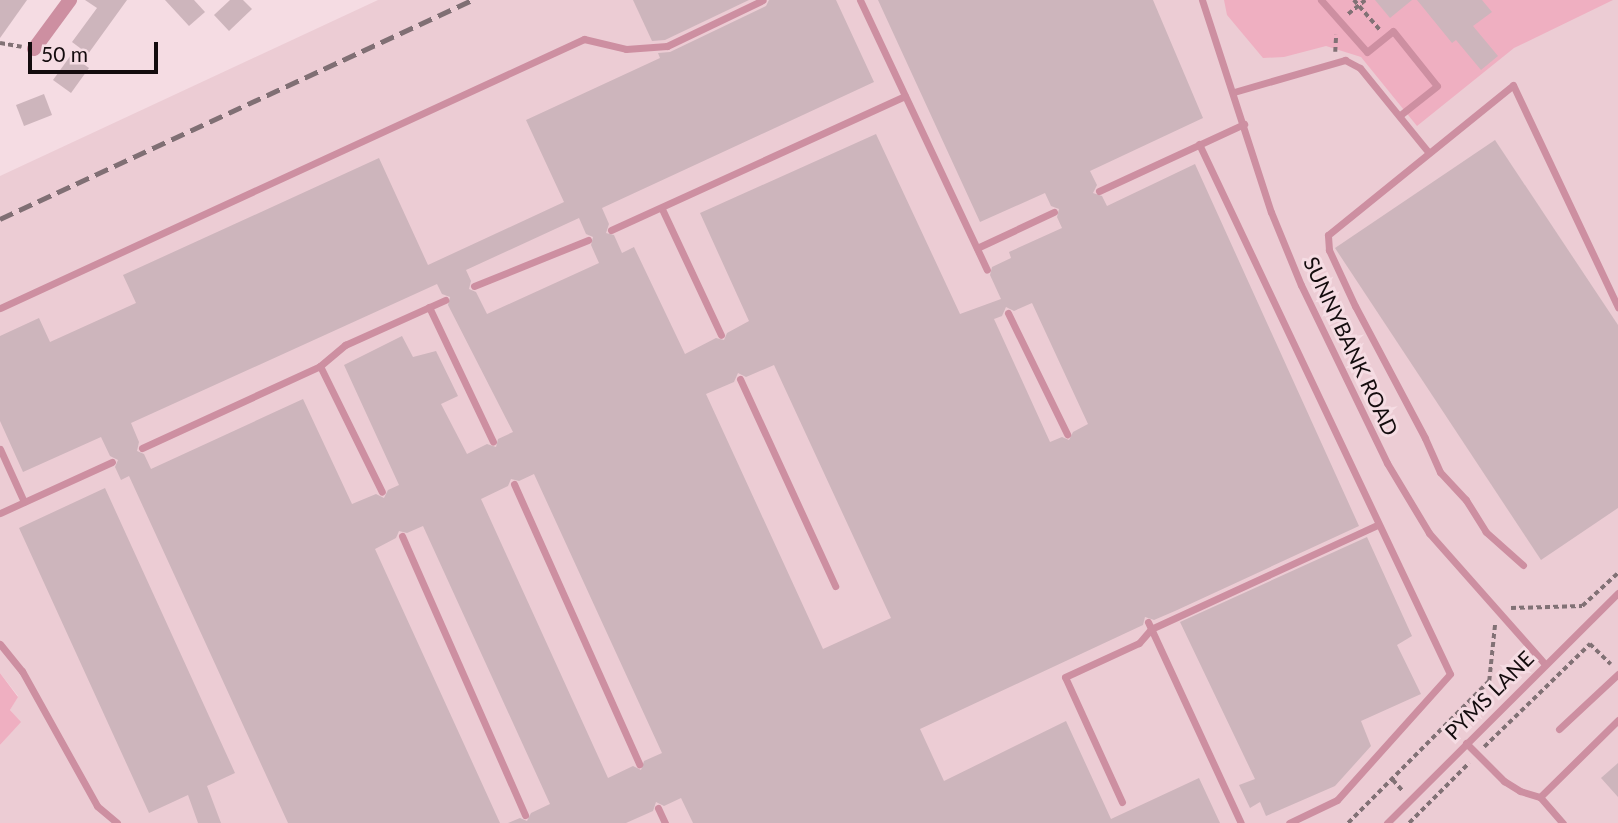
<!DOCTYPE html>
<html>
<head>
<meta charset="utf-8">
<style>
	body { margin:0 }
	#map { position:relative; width:1618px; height:823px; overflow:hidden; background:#f5dce3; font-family:Lato,sans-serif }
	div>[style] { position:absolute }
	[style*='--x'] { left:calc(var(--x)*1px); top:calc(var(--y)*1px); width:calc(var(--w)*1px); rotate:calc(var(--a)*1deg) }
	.built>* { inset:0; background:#ecccd4 }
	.green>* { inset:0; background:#efafc1 }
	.building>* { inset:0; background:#cdb5bc }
	.path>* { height:3.5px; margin-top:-1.75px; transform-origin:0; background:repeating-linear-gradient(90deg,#817175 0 5px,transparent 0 8.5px) }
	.lane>* { height:7px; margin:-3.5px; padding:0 3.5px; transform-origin:3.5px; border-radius:3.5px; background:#cd8fa1 }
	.street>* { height:14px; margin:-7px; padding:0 7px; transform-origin:7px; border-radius:7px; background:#cd8fa1 }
	.rail>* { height:5px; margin-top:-2.5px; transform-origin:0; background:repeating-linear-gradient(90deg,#806f74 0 14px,transparent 0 21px) }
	span { translate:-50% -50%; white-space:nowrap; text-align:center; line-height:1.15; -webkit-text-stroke:6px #f5dce3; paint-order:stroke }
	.street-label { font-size:21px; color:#140c0e }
	.scale { position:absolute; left:28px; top:42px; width:130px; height:32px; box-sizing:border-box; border:4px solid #140c0e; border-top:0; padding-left:9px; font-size:21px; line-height:24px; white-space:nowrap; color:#140c0e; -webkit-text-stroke:5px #f5dce3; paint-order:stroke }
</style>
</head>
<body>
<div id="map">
	<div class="built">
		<div style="clip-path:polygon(378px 0,1618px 0,1618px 823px,0 823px,0 745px,20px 722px,10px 710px,18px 696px,0 673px,0 176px)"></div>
	</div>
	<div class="green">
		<div style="clip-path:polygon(1224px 0,1613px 0,1514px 48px,1417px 126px,1361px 57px,1326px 46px,1284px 57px,1263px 58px,1227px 15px)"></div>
		<div style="clip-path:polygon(0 673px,18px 697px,10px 710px,21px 722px,0 745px)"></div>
	</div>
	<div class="building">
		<div style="clip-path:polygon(0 0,27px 0,0 38px)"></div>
		<div style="clip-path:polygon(85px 0,127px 0,88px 54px,72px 42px,97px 8px)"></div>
		<div style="clip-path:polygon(165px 0,194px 0,205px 12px,189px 26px)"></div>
		<div style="clip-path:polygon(230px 0,243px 0,252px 9px,229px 31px,214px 15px)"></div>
		<div style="clip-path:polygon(633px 0,749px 0,665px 40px,652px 41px)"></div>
		<div style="clip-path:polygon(evenodd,769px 0,836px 0,874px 82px,602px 208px,609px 224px,606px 233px,614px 235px,622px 253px,634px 247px,685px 354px,716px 338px,724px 340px,727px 333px,749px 321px,700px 213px,876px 134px,960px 314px,1001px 299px,990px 275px,992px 267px,1011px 258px,1009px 252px,1062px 228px,1057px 217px,1059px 209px,1051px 206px,1045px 193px,980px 222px,878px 0,1153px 0,1203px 118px,1090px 171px,1097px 185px,1093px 193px,1102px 196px,1107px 206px,1195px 164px,1359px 526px,1175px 611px,1154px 620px,1145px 617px,1143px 625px,920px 729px,944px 781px,1066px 721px,1111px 819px,1199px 778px,1220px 823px,693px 823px,681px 798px,664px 806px,656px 802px,653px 811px,626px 823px,508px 823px,520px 818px,527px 821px,531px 813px,550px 804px,423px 526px,407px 533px,399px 531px,396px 538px,375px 549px,500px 823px,288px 823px,129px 476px,121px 480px,115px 467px,118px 460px,110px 456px,101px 437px,23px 472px,0 421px,0 336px,39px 318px,50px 342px,136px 303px,123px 275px,379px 158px,428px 265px,564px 202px,526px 120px,660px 58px,658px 53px,670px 52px,766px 6px,769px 0,579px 218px,586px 234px,593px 237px,591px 245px,599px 263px,487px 314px,476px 292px,469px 289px,471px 281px,466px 270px,579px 218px,769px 0,437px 284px,442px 294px,450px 297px,448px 305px,513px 432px,498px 439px,496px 447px,487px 444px,467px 454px,441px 404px,458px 396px,436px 351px,413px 357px,402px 336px,344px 365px,399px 485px,388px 490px,384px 498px,376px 494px,352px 504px,303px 399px,151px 469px,144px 454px,137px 451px,139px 442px,131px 423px,437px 284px,769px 0,1032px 303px,1088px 424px,1073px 432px,1069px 440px,1062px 437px,1050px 442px,994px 319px,1002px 316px,1006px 307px,1014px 311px,1032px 303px,769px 0,774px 365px,891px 618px,823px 649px,706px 394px,734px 382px,738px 373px,746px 377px,774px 365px,769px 0,534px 474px,662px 753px,644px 761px,641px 770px,633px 766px,608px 778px,481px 499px,508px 486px,511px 479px,519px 481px,534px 474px)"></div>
		<div style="clip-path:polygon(1375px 0,1412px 0,1390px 18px)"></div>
		<div style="clip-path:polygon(1417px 0,1482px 0,1492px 12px,1473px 26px,1498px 56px,1481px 70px,1456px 40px,1452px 43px)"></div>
		<div style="clip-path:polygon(71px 55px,89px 68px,71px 93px,53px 80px)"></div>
		<div style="clip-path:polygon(44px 94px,52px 115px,24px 126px,16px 105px)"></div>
		<div style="clip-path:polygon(1495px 140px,1618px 325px,1618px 508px,1541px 560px,1335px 248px)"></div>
		<div style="clip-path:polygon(105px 488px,235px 773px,207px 786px,221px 823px,198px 823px,188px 795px,149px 813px,19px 528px)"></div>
		<div style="clip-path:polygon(1367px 537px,1412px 636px,1397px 645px,1421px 694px,1361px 721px,1371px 746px,1335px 786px,1266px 816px,1260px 802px,1250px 808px,1239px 785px,1255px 779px,1180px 622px)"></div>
		<div style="clip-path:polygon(1618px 763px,1618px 797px,1601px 778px)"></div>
	</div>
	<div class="path">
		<div style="--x:1354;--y:0;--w:40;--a:49"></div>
		<div style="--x:1348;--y:14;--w:22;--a:-39"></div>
		<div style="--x:0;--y:43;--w:22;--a:10"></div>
		<div style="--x:1335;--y:52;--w:17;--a:-87"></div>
		<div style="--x:1511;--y:608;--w:71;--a:-1.6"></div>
		<div style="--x:1582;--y:606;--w:49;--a:-42.5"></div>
		<div style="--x:1484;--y:747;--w:148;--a:-44.2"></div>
		<div style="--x:1590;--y:644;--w:29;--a:44"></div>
		<div style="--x:1393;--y:780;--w:15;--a:48"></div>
		<div style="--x:1348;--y:823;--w:200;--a:-45.2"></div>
		<div style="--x:1489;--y:681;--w:58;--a:-84.1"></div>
		<div style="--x:1409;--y:823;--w:85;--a:-45"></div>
	</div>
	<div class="lane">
		<div style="--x:860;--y:0;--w:298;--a:64.8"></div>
		<div style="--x:1202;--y:0;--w:223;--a:72"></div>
		<div style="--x:1271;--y:212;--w:79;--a:67.7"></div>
		<div style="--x:1301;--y:285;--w:198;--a:64.2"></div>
		<div style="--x:1387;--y:463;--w:82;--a:59"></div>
		<div style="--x:1429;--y:533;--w:175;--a:48.5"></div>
		<div style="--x:1321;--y:0;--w:69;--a:48.5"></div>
		<div style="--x:1367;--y:52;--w:33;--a:-39"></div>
		<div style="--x:1393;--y:31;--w:70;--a:51.3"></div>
		<div style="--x:1437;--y:86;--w:48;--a:141.7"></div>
		<div style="--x:1234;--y:92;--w:116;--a:-16.1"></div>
		<div style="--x:1345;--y:60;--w:17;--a:28"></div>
		<div style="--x:1360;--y:68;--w:109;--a:50.9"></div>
		<div style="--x:1199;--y:144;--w:586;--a:64.66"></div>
		<div style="--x:1450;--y:674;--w:169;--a:131.9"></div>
		<div style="--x:1337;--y:800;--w:53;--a:154.4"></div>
		<div style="--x:1099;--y:191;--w:160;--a:-24.8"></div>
		<div style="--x:662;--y:209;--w:139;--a:64.9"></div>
		<div style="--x:611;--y:230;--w:323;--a:-24.5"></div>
		<div style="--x:977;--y:248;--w:85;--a:-25.1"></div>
		<div style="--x:474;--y:286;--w:123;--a:-22"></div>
		<div style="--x:429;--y:307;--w:149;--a:64.6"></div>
		<div style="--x:0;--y:308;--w:643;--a:-24.73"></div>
		<div style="--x:584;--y:39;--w:43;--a:13.4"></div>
		<div style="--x:626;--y:49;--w:41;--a:-4.2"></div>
		<div style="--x:667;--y:46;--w:106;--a:-25.6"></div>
		<div style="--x:1008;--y:313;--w:135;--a:64"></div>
		<div style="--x:320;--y:366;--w:140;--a:63.8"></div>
		<div style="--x:740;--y:379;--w:228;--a:65.3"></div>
		<div style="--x:142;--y:448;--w:196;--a:-24.7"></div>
		<div style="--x:320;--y:366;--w:33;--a:-40"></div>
		<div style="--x:345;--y:345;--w:110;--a:-24.2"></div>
		<div style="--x:0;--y:449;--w:58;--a:65.6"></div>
		<div style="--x:514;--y:484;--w:307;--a:65.9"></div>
		<div style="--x:0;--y:513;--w:123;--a:-24.5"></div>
		<div style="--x:402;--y:536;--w:305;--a:66.2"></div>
		<div style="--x:1523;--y:565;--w:50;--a:-138.3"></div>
		<div style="--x:1486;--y:532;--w:38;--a:-122"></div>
		<div style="--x:1466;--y:500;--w:38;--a:-133"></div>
		<div style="--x:1440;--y:472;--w:37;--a:-114"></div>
		<div style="--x:1425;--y:438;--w:149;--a:-117.9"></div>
		<div style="--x:1355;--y:306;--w:62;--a:-114.9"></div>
		<div style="--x:1329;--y:250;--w:15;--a:-94"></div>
		<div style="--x:1328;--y:235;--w:238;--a:-39"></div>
		<div style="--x:1513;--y:85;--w:246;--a:64.7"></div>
		<div style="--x:1148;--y:622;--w:221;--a:65.2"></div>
		<div style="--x:0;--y:644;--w:35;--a:51"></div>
		<div style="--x:22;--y:671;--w:154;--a:60.9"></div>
		<div style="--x:97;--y:806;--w:26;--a:40"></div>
		<div style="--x:1559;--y:729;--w:81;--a:-43"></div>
		<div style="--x:1466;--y:743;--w:54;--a:45"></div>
		<div style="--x:1504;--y:781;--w:19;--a:32"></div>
		<div style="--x:1520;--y:791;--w:21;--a:17"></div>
		<div style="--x:1540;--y:797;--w:35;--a:49"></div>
		<div style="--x:1540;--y:797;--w:110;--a:-44.6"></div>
		<div style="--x:1122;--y:802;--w:137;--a:-114.5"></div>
		<div style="--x:1065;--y:677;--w:81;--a:-24.7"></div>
		<div style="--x:1139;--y:643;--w:18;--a:-49"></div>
		<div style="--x:1151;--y:629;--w:249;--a:-24.7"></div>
		<div style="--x:658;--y:808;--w:17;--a:65"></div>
		<div style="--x:1387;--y:823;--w:326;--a:-44.9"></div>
	</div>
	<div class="street">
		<div style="--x:34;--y:49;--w:61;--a:-53.7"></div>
	</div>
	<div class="rail">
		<div style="--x:0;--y:219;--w:520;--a:-24.89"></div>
	</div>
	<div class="street-label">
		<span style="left:1351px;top:346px;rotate:65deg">SUNNYBANK ROAD</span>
		<span style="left:1489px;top:695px;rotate:-45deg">PYMS LANE</span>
	</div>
	<div class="scale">50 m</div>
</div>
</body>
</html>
